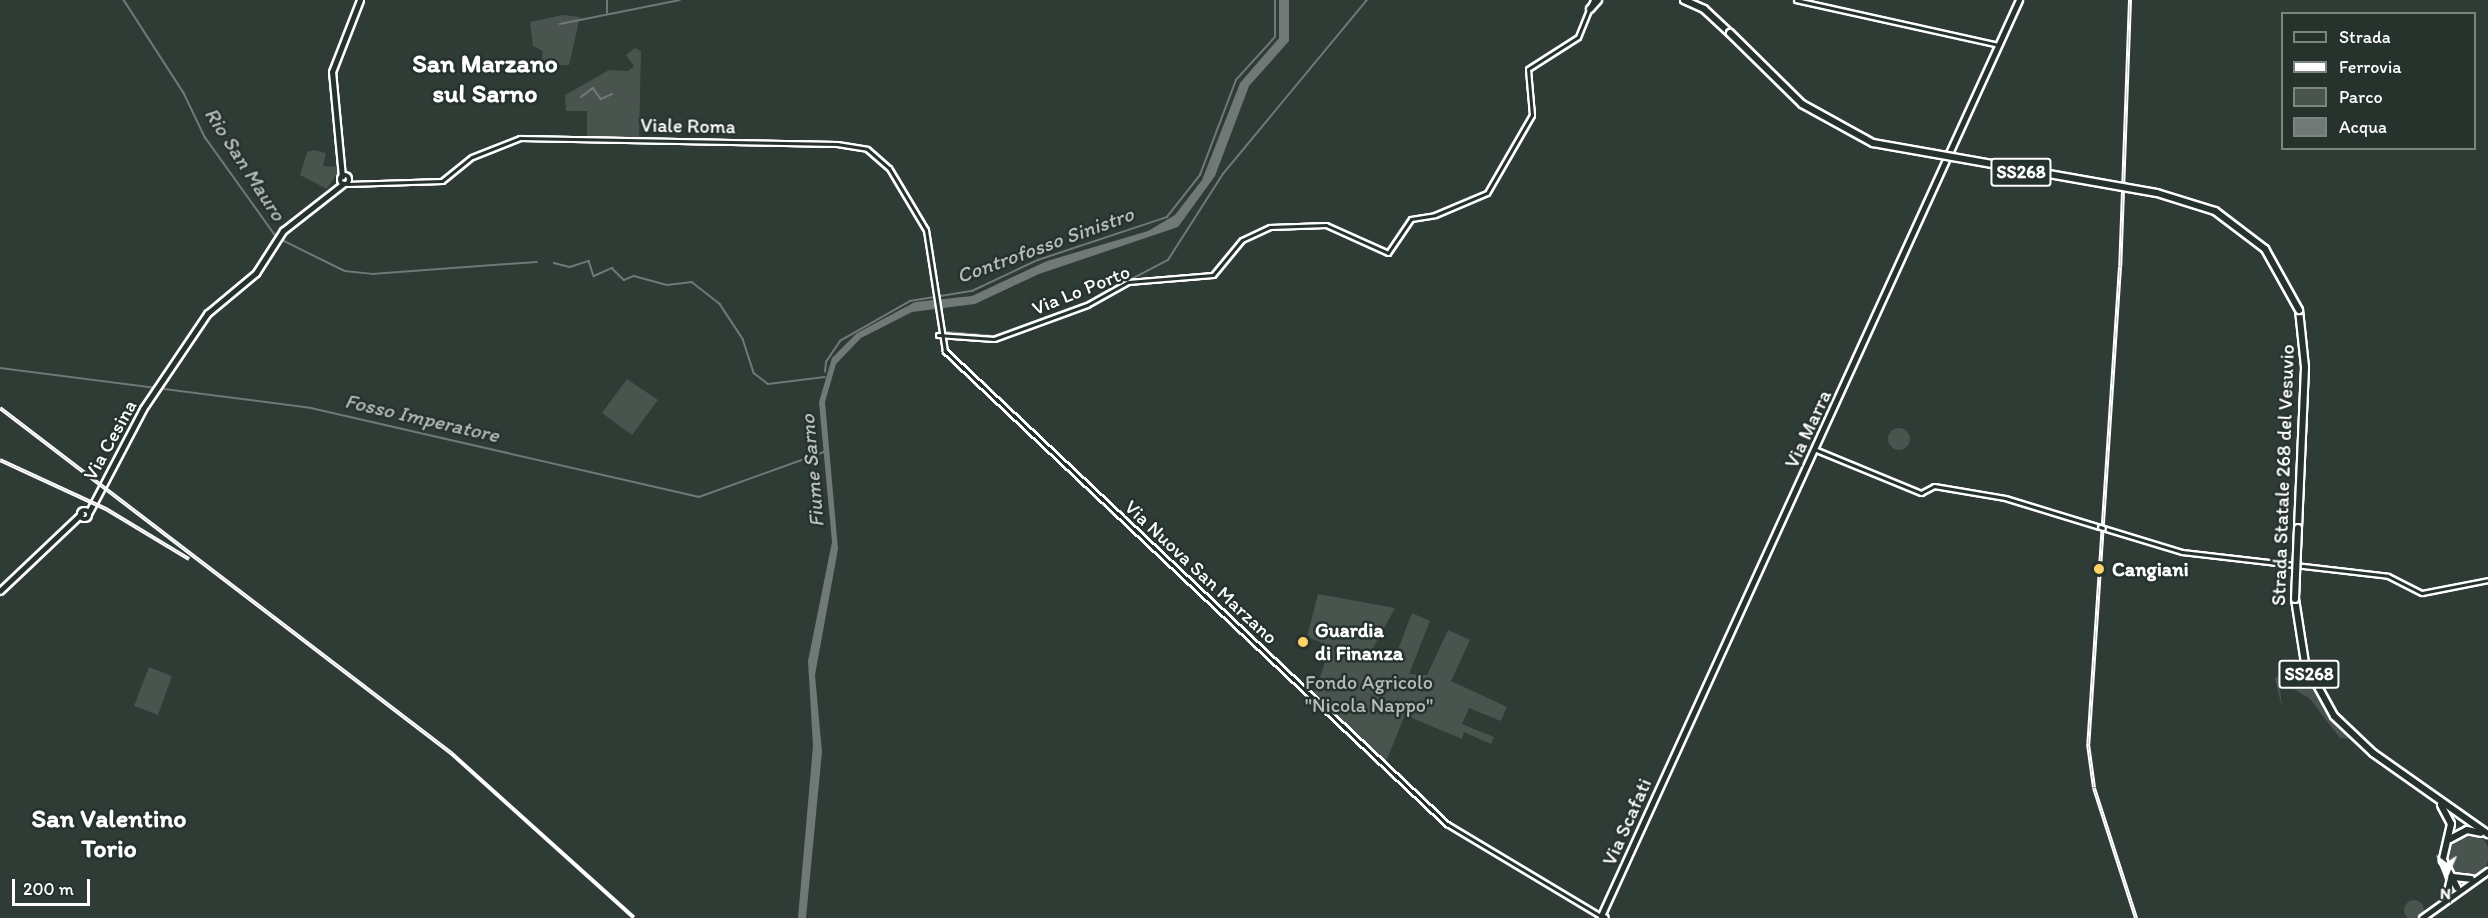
<!DOCTYPE html>
<html>
<head>
<meta charset="utf-8">
<style>
	body { margin:0 }
	#map { position:relative; width:2488px; height:918px; overflow:hidden; background:#2f3b35; font-family:Itim,sans-serif }
	div>[style] { position:absolute }
	[style*='--x'] { left:calc(var(--x)*1px); top:calc(var(--y)*1px); width:calc(var(--w)*1px); rotate:calc(var(--a)*1deg) }
	.green>* { inset:0; background:#4a544f }
	.round { border-radius:50% }
	.water>* { inset:0; background:#707975 }
	.stream>* { height:1.5px; margin:-0.75px; padding:0 0.75px; transform-origin:0.75px; border-radius:0.75px; background:#707975 }
	.roads { filter:drop-shadow(2px 0 #fff) drop-shadow(-2px 0 #fff) drop-shadow(0 2px #fff) drop-shadow(0 -2px #fff) }
	.minor>* { height:3px; margin:-1.5px; padding:0 1.5px; transform-origin:1.5px; border-radius:1.5px; background:#26332d }
	.major>* { height:4.5px; margin:-2.25px; padding:0 2.25px; transform-origin:2.25px; border-radius:2.25px; background:#26332d }
	.major>.ring { margin:-2.25px; padding:0; box-sizing:content-box; background:none; border:4.5px solid #26332d; border-radius:50% }
	.highway>* { height:6px; margin:-3px; padding:0 3px; transform-origin:3px; border-radius:3px; background:#26332d }
	.rail>* { height:4px; margin-top:-2px; transform-origin:0; background:repeating-linear-gradient(90deg,#26332d 0 4.5px,#fff 0 9px); box-sizing:border-box; border-block:2px solid #fff }
	.bridges { filter:drop-shadow(2px 0 #fff) drop-shadow(-2px 0 #fff) drop-shadow(0 2px #fff) drop-shadow(0 -2px #fff) }
	.minor-bridge>* { height:3px; margin:-1.5px; padding:0 1.5px; transform-origin:1.5px; border-radius:1.5px; background:#26332d }
	.highway-bridge>* { height:6px; margin:-3px; padding:0 3px; transform-origin:3px; border-radius:3px; background:#26332d }
	.dots>* { width:16px; height:16px; translate:-50% -50%; box-sizing:border-box; border:3px solid #26332d; border-radius:50% }
	span { translate:-50% -50%; white-space:nowrap; text-align:center; line-height:1.15; -webkit-text-stroke:5px #26332d; paint-order:stroke }
	.shield-label span { padding:2px 4px; background:#26332d; border:2px solid; border-radius:4px; -webkit-text-stroke-width:0 }
	.shield-label { font-size:18px; color:#fff; font-weight:700 }
	.street-label { font-size:20px; color:#fff }
	.poi-label { font-size:20px; color:#fff; font-weight:700 }
	.left { translate:0 -50%; text-align:left }
	.park-label { font-size:20px; color:#b7bbb9 }
	.water-label { font-size:21px; color:#b8bcba; font-style:italic }
	.district-label { font-size:26px; color:#fff; font-weight:700 }
	.legend { position:absolute; left:2281px; top:12px; width:195px; height:138px; box-sizing:border-box; background:#26332d; border:2px solid #7d8581; margin:0; padding:8px 10px; list-style:none; font-size:18px; color:#fff }
	.legend li { display:flex; align-items:center; gap:12px; height:30px }
	.legend b { width:30px; border:2px solid #7d8581 }
	.north { position:absolute; left:2416px; top:846px; width:60px; height:60px; -webkit-text-stroke:4px #26332d; paint-order:stroke; rotate:182deg; font-size:16px; font-weight:700; line-height:24px; text-align:center; color:#fff }
	.north::after { content:''; display:block; margin:auto; width:21px; height:27px; background:#fff; clip-path:polygon(50% 0,100% 100%,50% 72%,0 100%) }
	.scale { position:absolute; left:12px; top:879px; width:78px; height:27px; box-sizing:border-box; border:3px solid #fff; border-top:0; padding-left:8px; font-size:18px; line-height:21px; white-space:nowrap; color:#fff; -webkit-text-stroke:4px #26332d; paint-order:stroke }
</style>
</head>
<body>
<div id="map">
	<div class="green">
		<div style="clip-path:polygon(563px 15px,580px 17px,569px 65px,554px 65px,552px 75px,539px 73px,543px 51px,533px 46px,530px 22px)"></div>
		<div style="clip-path:polygon(635px 48px,641px 51px,639px 139px,587px 137px,587px 111px,566px 111px,565px 95px,609px 70px,628px 71px,634px 66px,626px 55px)"></div>
		<div style="clip-path:polygon(314px 150px,326px 153px,323px 166px,341px 167px,327px 189px,300px 175px,307px 152px)"></div>
		<div style="clip-path:polygon(627px 379px,658px 400px,632px 435px,602px 413px)"></div>
		<div class="round" style="left:1888px;top:428px;width:22px;height:22px"></div>
		<div style="clip-path:polygon(1318px 594px,1395px 608px,1371px 652px,1394px 660px,1412px 613px,1430px 621px,1409px 674px,1427px 675px,1448px 630px,1470px 640px,1451px 681px,1507px 707px,1501px 721px,1469px 708px,1462px 724px,1494px 737px,1491px 744px,1464px 732px,1462px 739px,1405px 715px,1385px 764px,1313px 696px,1331px 646px,1307px 637px)"></div>
		<div style="clip-path:polygon(2299px 651px,2316px 695px,2352px 739px,2340px 738px,2310px 699px,2294px 689px,2280px 688px,2282px 708px,2275px 678px,2288px 669px,2293px 678px,2298px 671px,2306px 678px)"></div>
		<div style="clip-path:polygon(149px 667px,172px 676px,158px 715px,134px 706px)"></div>
		<div class="round" style="left:2445px;top:832px;width:44px;height:44px"></div>
		<div class="round" style="left:2404px;top:900px;width:20px;height:20px"></div>
	</div>
	<div class="water">
		<div style="clip-path:polygon(1279px 0,1289px 0,1289px 41px,1249px 86px,1215px 176px,1178px 227px,1039px 274px,975px 304px,912px 312px,861px 338px,836px 364px,825px 402px,838px 549px,815px 675px,822px 752px,806px 918px,798px 918px,813px 746px,808px 661px,832px 542px,819px 402px,832px 358px,857px 333px,915px 302px,972px 296px,1047px 261px,1148px 231px,1175px 215px,1202px 180px,1240px 83px,1279px 38px)"></div>
	</div>
	<div class="stream">
		<div style="--x:124;--y:0;--w:111;--a:57.2"></div>
		<div style="--x:184;--y:93;--w:49;--a:64.5"></div>
		<div style="--x:205;--y:137;--w:122;--a:54.4"></div>
		<div style="--x:607;--y:13;--w:13;--a:-90"></div>
		<div style="--x:560;--y:24;--w:122;--a:-11.3"></div>
		<div style="--x:581;--y:97;--w:15;--a:-37"></div>
		<div style="--x:593;--y:88;--w:14;--a:54"></div>
		<div style="--x:601;--y:99;--w:12;--a:-24"></div>
		<div style="--x:280;--y:239;--w:72;--a:26.2"></div>
		<div style="--x:345;--y:271;--w:27;--a:6"></div>
		<div style="--x:372;--y:274;--w:165;--a:-4.2"></div>
		<div style="--x:554;--y:263;--w:16;--a:14"></div>
		<div style="--x:570;--y:267;--w:20;--a:-18"></div>
		<div style="--x:589;--y:261;--w:16;--a:72"></div>
		<div style="--x:594;--y:276;--w:20;--a:-24"></div>
		<div style="--x:612;--y:268;--w:17;--a:45"></div>
		<div style="--x:624;--y:280;--w:11;--a:-22"></div>
		<div style="--x:634;--y:276;--w:34;--a:15"></div>
		<div style="--x:667;--y:285;--w:25;--a:-7"></div>
		<div style="--x:692;--y:282;--w:36;--a:38"></div>
		<div style="--x:720;--y:304;--w:42;--a:56.7"></div>
		<div style="--x:743;--y:339;--w:36;--a:72"></div>
		<div style="--x:754;--y:373;--w:18;--a:38"></div>
		<div style="--x:768;--y:384;--w:57;--a:-7"></div>
		<div style="--x:947;--y:332;--w:47;--a:4.9"></div>
		<div style="--x:994;--y:336;--w:100;--a:-19.9"></div>
		<div style="--x:1088;--y:302;--w:90;--a:-27.7"></div>
		<div style="--x:1168;--y:260;--w:102;--a:-57.4"></div>
		<div style="--x:1223;--y:174;--w:226;--a:-50.4"></div>
		<div style="--x:0;--y:368;--w:314;--a:7.3"></div>
		<div style="--x:311;--y:408;--w:398;--a:12.9"></div>
		<div style="--x:699;--y:497;--w:133;--a:-19.8"></div>
		<div style="--x:825;--y:372;--w:10;--a:-84"></div>
		<div style="--x:826;--y:362;--w:25;--a:-56"></div>
		<div style="--x:840;--y:341;--w:81;--a:-29.7"></div>
		<div style="--x:910;--y:301;--w:63;--a:-9.2"></div>
		<div style="--x:972;--y:291;--w:73;--a:-25.2"></div>
		<div style="--x:1038;--y:260;--w:136;--a:-18.4"></div>
		<div style="--x:1167;--y:217;--w:53;--a:-51.8"></div>
		<div style="--x:1200;--y:175;--w:102;--a:-69.2"></div>
		<div style="--x:1236;--y:80;--w:58;--a:-47.8"></div>
		<div style="--x:1275;--y:37;--w:37;--a:-90"></div>
	</div>
	<div class="roads">
		<div class="minor">
			<div style="--x:1796;--y:0;--w:208;--a:12.5"></div>
			<div style="--x:347;--y:184;--w:95;--a:-1.8"></div>
			<div style="--x:442;--y:181;--w:38;--a:-39"></div>
			<div style="--x:472;--y:157;--w:52;--a:-21.6"></div>
			<div style="--x:520;--y:138;--w:317;--a:1.1"></div>
			<div style="--x:837;--y:144;--w:30;--a:9"></div>
			<div style="--x:867;--y:149;--w:29;--a:41"></div>
			<div style="--x:889;--y:168;--w:72;--a:59.2"></div>
			<div style="--x:926;--y:230;--w:122;--a:81.1"></div>
			<div style="--x:945;--y:351;--w:690;--a:43.3"></div>
			<div style="--x:1447;--y:824;--w:179;--a:30.9"></div>
			<div style="--x:938;--y:335;--w:56;--a:4.1"></div>
			<div style="--x:994;--y:339;--w:99;--a:-20.1"></div>
			<div style="--x:1087;--y:305;--w:47;--a:-29.3"></div>
			<div style="--x:1128;--y:282;--w:85;--a:-4.7"></div>
			<div style="--x:1213;--y:275;--w:45;--a:-50.4"></div>
			<div style="--x:1242;--y:240;--w:31;--a:-25"></div>
			<div style="--x:1270;--y:227;--w:56;--a:-2"></div>
			<div style="--x:1326;--y:225;--w:68;--a:24.3"></div>
			<div style="--x:1388;--y:253;--w:41;--a:-55.9"></div>
			<div style="--x:1411;--y:219;--w:24;--a:-9"></div>
			<div style="--x:1435;--y:215;--w:56;--a:-22.9"></div>
			<div style="--x:1487;--y:193;--w:90;--a:-60"></div>
			<div style="--x:1532;--y:115;--w:46;--a:-95"></div>
			<div style="--x:1528;--y:69;--w:59;--a:-32.6"></div>
			<div style="--x:1578;--y:37;--w:40;--a:-68"></div>
			<div style="--x:1814;--y:449;--w:116;--a:22.4"></div>
			<div style="--x:1921;--y:493;--w:15;--a:-28"></div>
			<div style="--x:1934;--y:486;--w:72;--a:9.6"></div>
			<div style="--x:2005;--y:498;--w:99;--a:17"></div>
			<div style="--x:2103;--y:528;--w:83;--a:16.9"></div>
			<div style="--x:2182;--y:552;--w:207;--a:6.6"></div>
			<div style="--x:2388;--y:576;--w:38;--a:27"></div>
			<div style="--x:2422;--y:593;--w:67;--a:-11.1"></div>
		</div>
		<div class="major">
			<div class="ring" style="left:340.5px;top:175.5px;width:4.5px;height:4.5px"></div>
			<div style="--x:342;--y:177;--w:105;--a:-95.4"></div>
			<div style="--x:332;--y:72;--w:77;--a:-68.7"></div>
			<div class="ring" style="left:80.5px;top:510.5px;width:4.5px;height:4.5px"></div>
			<div style="--x:89;--y:512;--w:116;--a:-62.3"></div>
			<div style="--x:143;--y:409;--w:115;--a:-56"></div>
			<div style="--x:207;--y:314;--w:64;--a:-39.9"></div>
			<div style="--x:256;--y:273;--w:50;--a:-57.3"></div>
			<div style="--x:283;--y:231;--w:76;--a:-38.1"></div>
			<div style="--x:0;--y:591;--w:112;--a:-43.5"></div>
			<div style="--x:1605;--y:918;--w:4;--a:-153"></div>
			<div style="--x:1601;--y:916;--w:1007;--a:-65.47"></div>
			<div style="--x:2422;--y:918;--w:81;--a:-35.5"></div>
		</div>
		<div class="highway">
			<div style="--x:1684;--y:0;--w:22;--a:24"></div>
			<div style="--x:1704;--y:9;--w:35;--a:43"></div>
			<div style="--x:1590;--y:9;--w:12;--a:-48"></div>
			<div style="--x:2298;--y:528;--w:161;--a:-87.5"></div>
			<div style="--x:2305;--y:367;--w:57;--a:-96"></div>
			<div style="--x:2295;--y:599;--w:65;--a:81.1"></div>
			<div style="--x:2305;--y:663;--w:60;--a:61.3"></div>
			<div style="--x:2334;--y:716;--w:54;--a:43.5"></div>
			<div style="--x:2373;--y:753;--w:141;--a:35.2"></div>
			<div style="--x:2441;--y:805;--w:21;--a:62"></div>
			<div style="--x:2451;--y:824;--w:37;--a:103"></div>
			<div style="--x:2443;--y:860;--w:31;--a:63"></div>
			<div style="--x:2450;--y:839;--w:19;--a:-28"></div>
			<div style="--x:2467;--y:830;--w:14;--a:12"></div>
			<div style="--x:2453;--y:877;--w:18;--a:6"></div>
			<div style="--x:2447;--y:896;--w:17;--a:-77"></div>
		</div>
	</div>
	<div class="rail">
		<div style="--x:2130;--y:0;--w:267;--a:92.1"></div>
		<div style="--x:2120;--y:267;--w:478;--a:93.8"></div>
		<div style="--x:2088;--y:744;--w:44;--a:82.2"></div>
		<div style="--x:2094;--y:788;--w:137;--a:72.1"></div>
		<div style="--x:0;--y:408;--w:568;--a:37.41"></div>
		<div style="--x:451;--y:753;--w:246;--a:42"></div>
		<div style="--x:0;--y:460;--w:117;--a:24.8"></div>
		<div style="--x:106;--y:509;--w:97;--a:31.1"></div>
	</div>
	<div class="bridges">
		<div class="minor-bridge">
			<div style="--x:2100;--y:527;--w:3;--a:18"></div>
		</div>
		<div class="highway-bridge">
			<div style="--x:1730;--y:33;--w:101;--a:44.6"></div>
			<div style="--x:1802;--y:104;--w:81;--a:28.8"></div>
			<div style="--x:1873;--y:143;--w:288;--a:10"></div>
			<div style="--x:2157;--y:193;--w:61;--a:17.2"></div>
			<div style="--x:2215;--y:211;--w:63;--a:37.2"></div>
			<div style="--x:2265;--y:249;--w:70;--a:60.9"></div>
			<div style="--x:2295;--y:599;--w:71;--a:-87.6"></div>
		</div>
	</div>
	<div class="dots">
		<div style="left:2099px;top:569px;background:#ffd166"></div>
		<div style="left:1303px;top:642px;background:#ffd166"></div>
	</div>
	<div class="shield-label">
		<span style="left:2021px;top:172px">SS268</span>
		<span style="left:2309px;top:674px">SS268</span>
	</div>
	<div class="street-label">
		<span style="left:688px;top:126px;rotate:1deg">Viale Roma</span>
		<span style="left:1081px;top:290px;rotate:-22deg">Via Lo Porto</span>
		<span style="left:1808px;top:429px;rotate:-65deg">Via Marra</span>
		<span style="left:110px;top:440px;rotate:-61deg">Via Cesina</span>
		<span style="left:2283px;top:475px;rotate:-88deg">Strada Statale 268 del Vesuvio</span>
		<span style="left:1201px;top:572px;rotate:43deg">Via Nuova San Marzano</span>
		<span style="left:1627px;top:822px;rotate:-66deg">Via Scafati</span>
	</div>
	<div class="poi-label">
		<span class="left" style="left:2112px;top:569px">Cangiani</span>
		<span class="left" style="left:1315px;top:642px">Guardia<br>di Finanza</span>
	</div>
	<div class="park-label">
		<span style="left:1369px;top:694px">Fondo Agricolo<br>"Nicola Nappo"</span>
	</div>
	<div class="water-label">
		<span style="left:245px;top:164px;rotate:57deg">Rio San Mauro</span>
		<span style="left:1045px;top:245px;rotate:-20deg">Controfosso Sinistro</span>
		<span style="left:422px;top:418px;rotate:13deg">Fosso Imperatore</span>
		<span style="left:812px;top:471px;rotate:-95deg">Fiume Sarno</span>
	</div>
	<div class="district-label">
		<span style="left:485px;top:79px">San Marzano<br>sul Sarno</span>
		<span style="left:109px;top:834px">San Valentino<br>Torio</span>
	</div>
	<ul class="legend">
	<li><b style="height:8px;background:#26332d"></b>Strada</li>
	<li><b style="height:8px;background:#fff"></b>Ferrovia</li>
	<li><b style="height:16px;background:#4a544f"></b>Parco</li>
	<li><b style="height:16px;background:#707975"></b>Acqua</li>
	</ul>
	<div class="north">N</div>
	<div class="scale">200 m</div>
</div>
</body>
</html>
